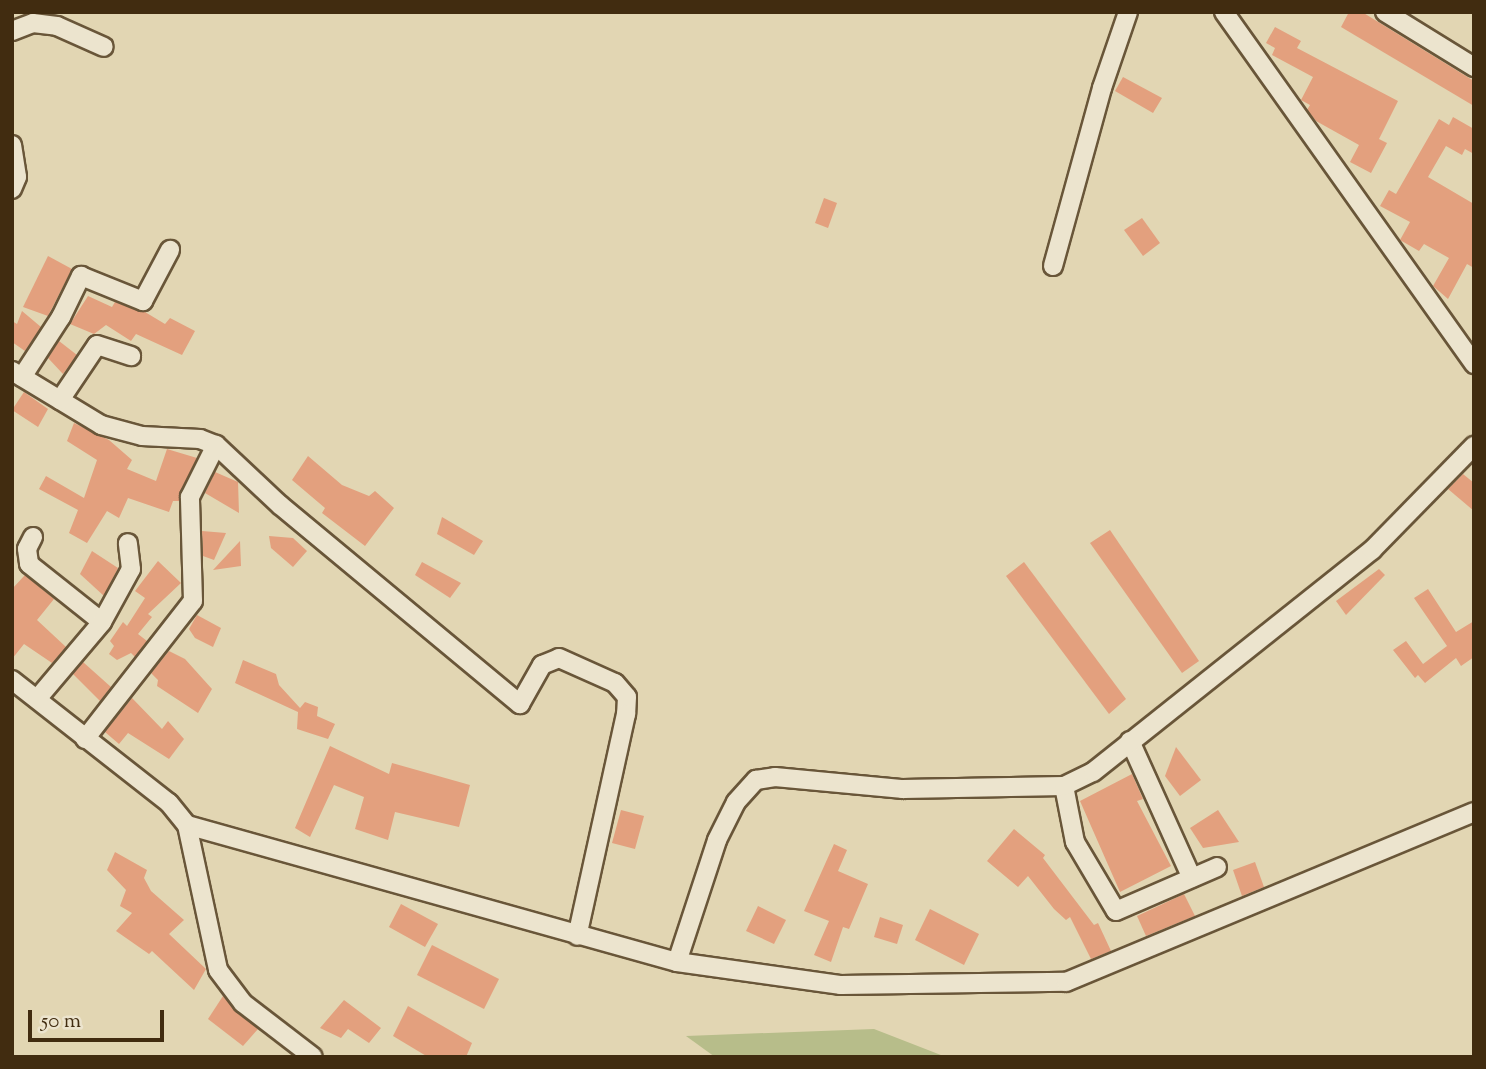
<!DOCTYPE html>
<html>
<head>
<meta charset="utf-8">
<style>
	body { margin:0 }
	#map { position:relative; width:1486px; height:1069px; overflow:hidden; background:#e2d6b3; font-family:"Sorts Mill Goudy",serif }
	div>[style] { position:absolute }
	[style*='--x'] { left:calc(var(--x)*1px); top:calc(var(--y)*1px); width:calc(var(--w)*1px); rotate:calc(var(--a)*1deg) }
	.green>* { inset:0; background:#b7bd8a }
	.building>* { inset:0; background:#e3a07e }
	.roads { filter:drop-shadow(2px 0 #695639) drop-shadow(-2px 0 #695639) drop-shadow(0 2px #695639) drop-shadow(0 -2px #695639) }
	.street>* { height:18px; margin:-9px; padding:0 9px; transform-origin:9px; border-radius:9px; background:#ece4ce }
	span { translate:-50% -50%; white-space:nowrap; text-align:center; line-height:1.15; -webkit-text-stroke:5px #ece4ce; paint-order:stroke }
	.frame { position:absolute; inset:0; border:14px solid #412c10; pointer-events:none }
	.scale { position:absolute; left:28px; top:1010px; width:136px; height:32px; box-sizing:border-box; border:4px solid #412c10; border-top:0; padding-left:9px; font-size:21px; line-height:24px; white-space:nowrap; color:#412c10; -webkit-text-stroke:5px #ece4ce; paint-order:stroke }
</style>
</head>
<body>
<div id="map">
	<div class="green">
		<div style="clip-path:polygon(874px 1029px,946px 1057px,715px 1057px,686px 1036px)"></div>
	</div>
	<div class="building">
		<div style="clip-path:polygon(1349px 12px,1362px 12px,1474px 81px,1474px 106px,1341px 27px)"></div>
		<div style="clip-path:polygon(1275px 27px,1301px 41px,1297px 48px,1398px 101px,1379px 139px,1387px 143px,1371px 173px,1350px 162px,1359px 145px,1316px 121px,1307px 110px,1310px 105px,1301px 100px,1313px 77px,1272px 55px,1275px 48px,1266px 43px)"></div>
		<div style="clip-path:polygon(1123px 77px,1162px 98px,1153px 113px,1115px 91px)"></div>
		<div style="clip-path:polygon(1453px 117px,1474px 129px,1474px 154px,1465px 149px,1462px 155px,1446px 146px,1428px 177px,1474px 204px,1474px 268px,1467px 264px,1448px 299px,1433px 286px,1449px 258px,1424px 244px,1419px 251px,1400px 240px,1410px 222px,1380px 206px,1389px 190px,1396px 194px,1439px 119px,1449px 125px)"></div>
		<div style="clip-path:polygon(824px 198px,837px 203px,828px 228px,815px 223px)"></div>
		<div style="clip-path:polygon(1142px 218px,1160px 243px,1143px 256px,1124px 230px)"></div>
		<div style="clip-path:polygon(48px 256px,72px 269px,48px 316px,23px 307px)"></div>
		<div style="clip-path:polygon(88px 296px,112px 307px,115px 302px,145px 312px,165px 324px,170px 318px,195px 331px,182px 355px,136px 334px,131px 341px,106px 325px,94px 334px,70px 324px)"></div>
		<div style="clip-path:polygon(22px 311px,41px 327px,25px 351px,12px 342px,12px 321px,17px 324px)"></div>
		<div style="clip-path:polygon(59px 341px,77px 355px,63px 374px,48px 358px)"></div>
		<div style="clip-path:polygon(24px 392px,48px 409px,38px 427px,12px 410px)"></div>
		<div style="clip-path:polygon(74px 423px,109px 440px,132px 460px,127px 469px,156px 481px,167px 449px,197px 458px,179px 501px,173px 501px,169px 512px,128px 498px,119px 518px,107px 511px,87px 543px,69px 533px,78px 510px,39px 489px,46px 476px,84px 498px,97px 460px,67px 441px)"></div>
		<div style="clip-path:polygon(308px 456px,342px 485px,369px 496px,375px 491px,394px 508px,365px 546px,322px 513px,325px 508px,292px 480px)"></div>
		<div style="clip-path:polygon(215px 472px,238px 482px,239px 513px,205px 493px)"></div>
		<div style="clip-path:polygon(1463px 474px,1474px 483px,1474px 511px,1448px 489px)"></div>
		<div style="clip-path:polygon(442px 517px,483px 541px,474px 555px,437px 534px)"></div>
		<div style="clip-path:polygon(1110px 530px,1199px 661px,1182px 673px,1090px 543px)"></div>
		<div style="clip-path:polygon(202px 531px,226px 533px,214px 560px,203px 556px)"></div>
		<div style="clip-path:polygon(269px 536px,293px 538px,307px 551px,293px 567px,271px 548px)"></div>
		<div style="clip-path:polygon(240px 541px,241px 566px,213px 570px)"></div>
		<div style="clip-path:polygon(92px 551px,118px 568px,104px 596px,80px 574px)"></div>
		<div style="clip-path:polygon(158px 561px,181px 583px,148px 614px,152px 617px,138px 634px,147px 641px,135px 657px,131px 653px,117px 660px,109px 654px,114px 646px,110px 641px,123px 622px,127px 626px,145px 598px,135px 591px)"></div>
		<div style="clip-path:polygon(422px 562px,461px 583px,450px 598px,415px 575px)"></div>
		<div style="clip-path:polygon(1024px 562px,1126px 699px,1109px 714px,1006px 576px)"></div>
		<div style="clip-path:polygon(1379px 569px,1385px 575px,1346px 615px,1336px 601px)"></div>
		<div style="clip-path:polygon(25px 575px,54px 599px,37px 620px,66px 647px,52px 663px,24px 644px,12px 659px,12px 589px)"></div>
		<div style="clip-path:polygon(1428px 589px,1456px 632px,1474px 621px,1474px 657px,1461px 666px,1456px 658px,1425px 683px,1418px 675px,1415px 678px,1393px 650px,1406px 641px,1423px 664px,1447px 646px,1414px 598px)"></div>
		<div style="clip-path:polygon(197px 615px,221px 628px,213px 647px,195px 638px,189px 629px)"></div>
		<div style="clip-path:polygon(169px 651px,185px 659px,212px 689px,198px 713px,157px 686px,158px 680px,151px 673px)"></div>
		<div style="clip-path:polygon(243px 660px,276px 674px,279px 685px,300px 708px,305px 702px,318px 707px,317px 716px,335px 724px,328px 739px,297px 729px,298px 712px,235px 683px)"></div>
		<div style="clip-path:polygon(83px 662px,111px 687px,100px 701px,73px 674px)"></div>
		<div style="clip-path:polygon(132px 698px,162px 729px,168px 721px,184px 739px,169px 759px,128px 733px,119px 744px,105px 732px)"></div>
		<div style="clip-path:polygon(330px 746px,389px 774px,392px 763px,470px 785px,459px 827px,395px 812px,388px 840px,355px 829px,364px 797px,334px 785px,310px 837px,295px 828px)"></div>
		<div style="clip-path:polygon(1176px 747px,1201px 780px,1180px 796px,1165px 776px)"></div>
		<div style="clip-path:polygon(1132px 774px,1143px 799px,1137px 801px,1171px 866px,1120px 892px,1080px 801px)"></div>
		<div style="clip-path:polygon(621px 810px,644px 816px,635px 849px,612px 843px)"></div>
		<div style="clip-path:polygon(1218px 810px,1239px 842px,1203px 848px,1190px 828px)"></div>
		<div style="clip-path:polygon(1014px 829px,1045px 855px,1043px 858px,1094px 925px,1098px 923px,1111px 951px,1091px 959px,1070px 917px,1066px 920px,1054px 909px,1028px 876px,1018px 887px,987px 861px)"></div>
		<div style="clip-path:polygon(834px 844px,847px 850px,838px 871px,868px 884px,849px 929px,843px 927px,831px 962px,814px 955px,829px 921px,804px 911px)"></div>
		<div style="clip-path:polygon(115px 852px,147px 870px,144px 878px,151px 891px,184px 920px,169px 934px,206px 969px,194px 990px,152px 951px,149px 954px,116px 931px,132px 913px,120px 906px,126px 890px,107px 870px)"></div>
		<div style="clip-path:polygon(1255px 862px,1264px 887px,1242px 896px,1233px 870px)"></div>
		<div style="clip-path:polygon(1184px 894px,1195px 916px,1146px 936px,1137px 916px)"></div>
		<div style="clip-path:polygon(401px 904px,438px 924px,425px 947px,389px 927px)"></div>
		<div style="clip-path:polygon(758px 906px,786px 920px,774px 944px,746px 931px)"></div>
		<div style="clip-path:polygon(930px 909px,979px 934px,964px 965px,915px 940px)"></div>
		<div style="clip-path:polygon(880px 917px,903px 925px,897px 944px,874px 937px)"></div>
		<div style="clip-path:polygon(432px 945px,499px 979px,484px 1009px,417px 975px)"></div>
		<div style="clip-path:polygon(223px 996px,258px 1029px,243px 1046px,208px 1019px)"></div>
		<div style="clip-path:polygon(344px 1000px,381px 1028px,369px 1043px,348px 1029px,341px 1038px,320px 1028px)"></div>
		<div style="clip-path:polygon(408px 1006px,472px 1043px,466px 1057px,428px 1057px,393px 1036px)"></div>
	</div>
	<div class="roads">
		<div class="street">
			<div style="--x:1224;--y:12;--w:432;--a:54.6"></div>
			<div style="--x:1385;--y:12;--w:105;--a:31.7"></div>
			<div style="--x:12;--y:31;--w:22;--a:-21"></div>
			<div style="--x:33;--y:23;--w:24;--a:7"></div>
			<div style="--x:57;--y:26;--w:51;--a:24.1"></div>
			<div style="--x:12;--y:145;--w:32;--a:81"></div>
			<div style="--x:17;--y:177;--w:13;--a:113"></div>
			<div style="--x:1053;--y:266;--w:185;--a:-74.6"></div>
			<div style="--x:1102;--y:88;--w:80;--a:-71.1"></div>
			<div style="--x:12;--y:371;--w:104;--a:31.2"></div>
			<div style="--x:101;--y:425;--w:42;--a:15"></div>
			<div style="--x:142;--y:436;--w:58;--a:3"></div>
			<div style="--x:200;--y:439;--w:17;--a:21"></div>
			<div style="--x:216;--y:445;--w:88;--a:43.2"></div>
			<div style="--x:280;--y:505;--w:312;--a:39.7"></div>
			<div style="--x:520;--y:704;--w:45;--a:-60.6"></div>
			<div style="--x:542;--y:665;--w:18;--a:-22"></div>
			<div style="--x:559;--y:658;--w:61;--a:24.1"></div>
			<div style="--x:615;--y:683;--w:18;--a:49"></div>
			<div style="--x:627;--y:697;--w:17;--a:93"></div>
			<div style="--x:626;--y:714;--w:227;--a:102.4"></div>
			<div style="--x:22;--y:377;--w:72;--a:-57"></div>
			<div style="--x:61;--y:317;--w:46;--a:-64"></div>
			<div style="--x:81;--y:276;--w:67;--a:22"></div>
			<div style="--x:143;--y:301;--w:58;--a:-62.1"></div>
			<div style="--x:60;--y:400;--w:66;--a:-56.1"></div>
			<div style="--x:97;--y:345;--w:36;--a:18"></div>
			<div style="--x:33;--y:537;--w:13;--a:117"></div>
			<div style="--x:27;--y:549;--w:15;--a:82"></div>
			<div style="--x:29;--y:564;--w:93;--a:38.5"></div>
			<div style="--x:12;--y:680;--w:199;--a:38.1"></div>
			<div style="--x:169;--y:803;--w:28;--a:51"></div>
			<div style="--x:187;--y:825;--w:148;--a:77.9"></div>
			<div style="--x:218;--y:970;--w:41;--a:52.9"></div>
			<div style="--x:243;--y:1003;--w:88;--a:37.6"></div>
			<div style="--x:37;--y:699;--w:101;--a:-49.8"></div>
			<div style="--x:102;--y:622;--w:60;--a:-61.3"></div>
			<div style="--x:131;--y:569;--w:26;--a:-97"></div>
			<div style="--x:85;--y:739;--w:175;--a:-52"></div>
			<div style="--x:193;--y:601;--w:104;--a:-91.7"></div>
			<div style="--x:190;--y:497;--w:58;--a:-63.4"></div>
			<div style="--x:1130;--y:741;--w:150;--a:65.7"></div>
			<div style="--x:1064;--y:786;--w:57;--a:78.9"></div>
			<div style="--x:1075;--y:842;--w:80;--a:59.3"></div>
			<div style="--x:1116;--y:911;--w:110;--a:-23.5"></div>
			<div style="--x:187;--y:825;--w:509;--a:15.62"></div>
			<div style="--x:677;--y:962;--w:166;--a:8"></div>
			<div style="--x:841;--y:985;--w:225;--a:-0.8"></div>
			<div style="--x:1066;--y:982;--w:442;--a:-22.6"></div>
			<div style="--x:677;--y:962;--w:128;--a:-71.8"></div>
			<div style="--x:717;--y:840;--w:42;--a:-63.4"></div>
			<div style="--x:736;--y:802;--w:30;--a:-48"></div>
			<div style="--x:756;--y:780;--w:19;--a:-9"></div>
			<div style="--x:775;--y:777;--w:129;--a:5.4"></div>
			<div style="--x:903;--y:789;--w:161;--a:-1.1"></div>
			<div style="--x:1064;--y:786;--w:32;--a:-26"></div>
			<div style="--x:1093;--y:772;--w:357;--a:-38.5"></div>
			<div style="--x:1372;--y:550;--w:146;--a:-45.6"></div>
		</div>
	</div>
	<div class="frame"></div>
	<div class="scale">50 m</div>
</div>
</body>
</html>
